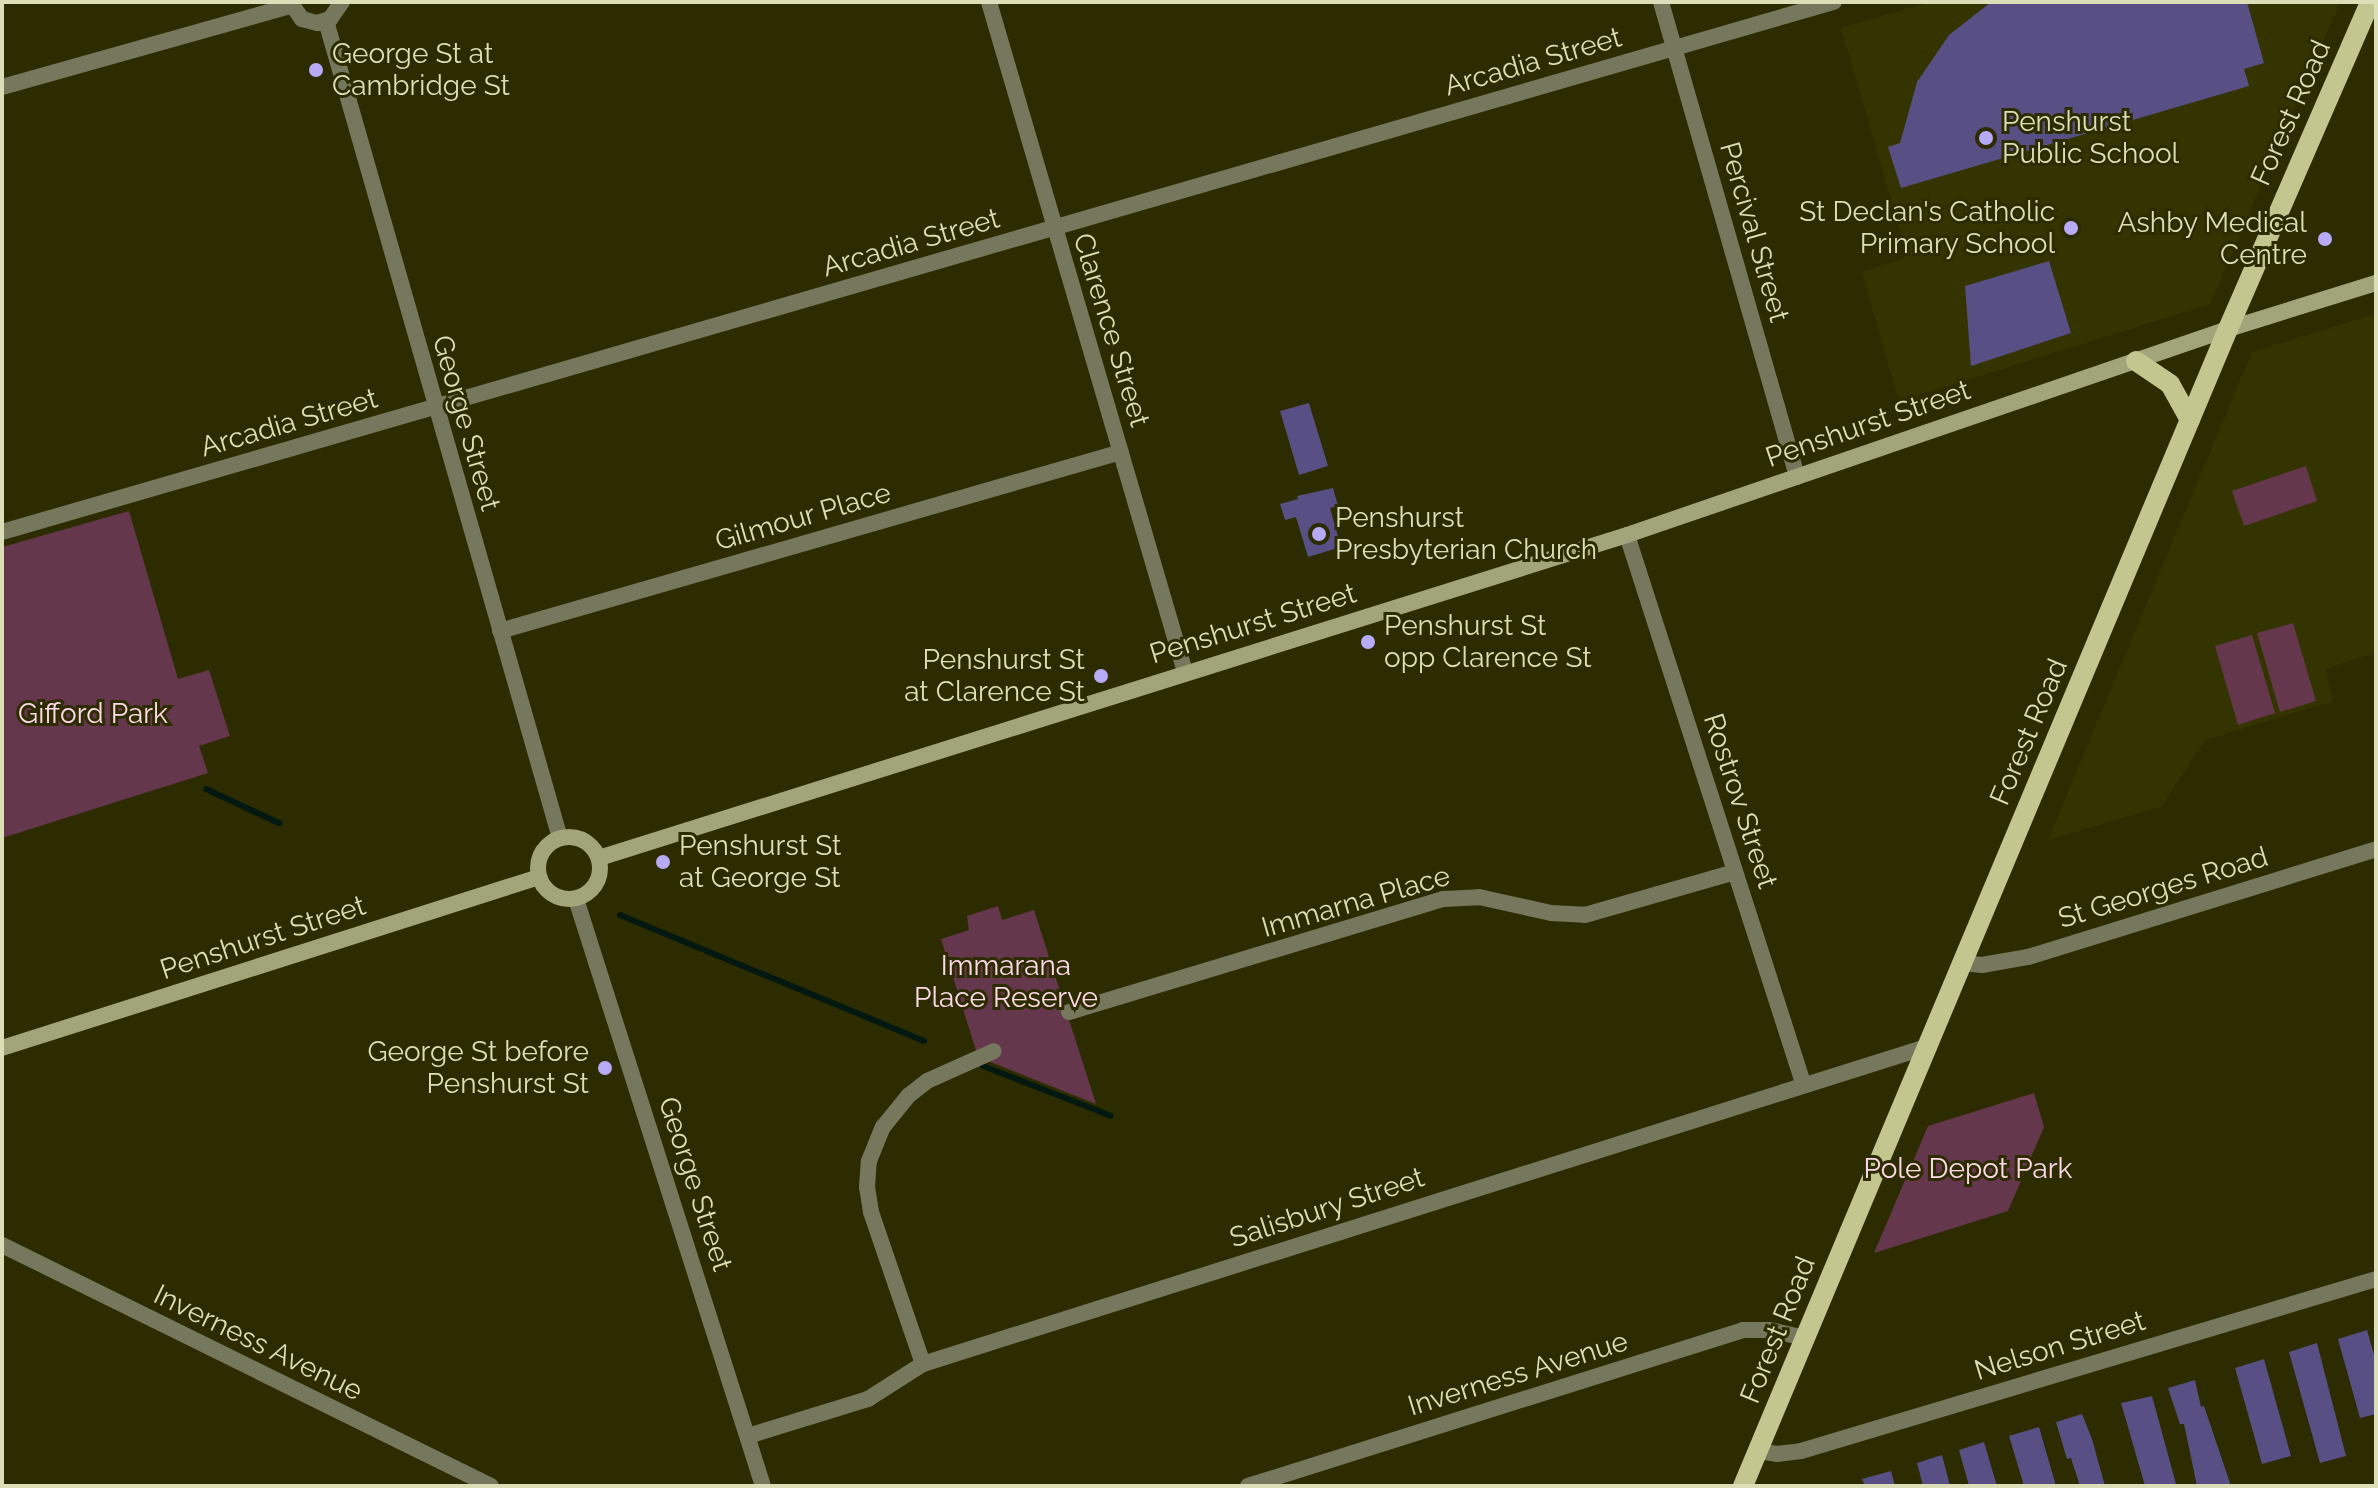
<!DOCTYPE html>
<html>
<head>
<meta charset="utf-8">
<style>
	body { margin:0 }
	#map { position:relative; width:2378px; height:1488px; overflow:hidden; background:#2c2c00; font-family:Raleway,sans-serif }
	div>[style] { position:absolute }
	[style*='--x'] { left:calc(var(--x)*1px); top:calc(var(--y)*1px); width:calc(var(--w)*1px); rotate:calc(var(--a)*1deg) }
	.built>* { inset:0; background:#343400 }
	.green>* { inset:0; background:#64374d }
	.stream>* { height:6px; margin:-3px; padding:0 3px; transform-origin:3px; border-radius:3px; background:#021811 }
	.building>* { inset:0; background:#584f84 }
	.street>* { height:16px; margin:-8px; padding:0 8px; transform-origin:8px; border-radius:8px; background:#76785e }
	.secondary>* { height:16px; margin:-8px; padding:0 8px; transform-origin:8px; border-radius:8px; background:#a2a47a }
	.secondary>.ring { margin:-8px; padding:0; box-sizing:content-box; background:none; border:16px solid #a2a47a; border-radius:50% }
	.primary>* { height:20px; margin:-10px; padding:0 10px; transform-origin:10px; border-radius:10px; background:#c3c68f }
	.dots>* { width:22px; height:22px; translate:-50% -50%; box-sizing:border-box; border:4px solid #2c2c00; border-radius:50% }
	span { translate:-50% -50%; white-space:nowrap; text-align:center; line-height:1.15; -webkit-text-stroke:6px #2c2c00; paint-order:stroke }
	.poi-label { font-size:28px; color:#dbdeb6 }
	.left { translate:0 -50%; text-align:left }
	.right { translate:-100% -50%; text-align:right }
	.street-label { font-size:28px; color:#dbdeb6 }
	.park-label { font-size:28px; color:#fdd8e8 }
	.frame { position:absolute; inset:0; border:4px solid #dbdeb6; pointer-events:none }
</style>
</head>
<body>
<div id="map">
	<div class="built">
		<div style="clip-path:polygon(1931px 2px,2340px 2px,2210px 304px,1899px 401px,1862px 272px,1908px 257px,1841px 28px)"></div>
		<div style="clip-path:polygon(2376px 314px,2376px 652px,2325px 669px,2333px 701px,2205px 740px,2162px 806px,2048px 840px,2252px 352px)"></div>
	</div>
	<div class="green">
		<div style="clip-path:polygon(2306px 466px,2317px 501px,2244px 526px,2232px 491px)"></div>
		<div style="clip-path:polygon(129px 511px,178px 679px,209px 670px,230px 736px,199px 746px,208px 773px,2px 838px,2px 547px)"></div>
		<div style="clip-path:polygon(2293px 623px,2316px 701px,2280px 712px,2257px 633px)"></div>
		<div style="clip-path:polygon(2252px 635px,2275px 713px,2238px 725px,2215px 646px)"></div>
		<div style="clip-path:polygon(998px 906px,1002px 920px,1034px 910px,1096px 1104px,978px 1057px,941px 939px,969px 930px,967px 916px)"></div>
		<div style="clip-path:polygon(2034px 1093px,2044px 1127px,2008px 1211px,1874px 1253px,1928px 1126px)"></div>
	</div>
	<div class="stream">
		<div style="--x:206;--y:789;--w:81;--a:25"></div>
		<div style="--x:620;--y:915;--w:329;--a:22.5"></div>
		<div style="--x:983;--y:1066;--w:137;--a:21.3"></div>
	</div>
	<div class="building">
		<div style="clip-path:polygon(1991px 2px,2247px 2px,2264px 63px,2244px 69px,2249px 86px,1901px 188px,1888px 147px,1900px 143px,1917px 82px,1949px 35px)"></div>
		<div style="clip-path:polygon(2049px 261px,2071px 333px,1971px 366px,1965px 286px)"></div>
		<div style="clip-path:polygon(1309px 403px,1328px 466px,1299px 475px,1280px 411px)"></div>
		<div style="clip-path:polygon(1333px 488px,1338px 506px,1330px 508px,1341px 547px,1308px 557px,1296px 517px,1285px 520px,1280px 504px,1298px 499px,1297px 496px)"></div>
		<div style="clip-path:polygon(2367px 1330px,2376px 1362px,2376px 1414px,2360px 1418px,2338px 1339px)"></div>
		<div style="clip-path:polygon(2317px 1343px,2346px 1456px,2320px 1463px,2289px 1352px)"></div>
		<div style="clip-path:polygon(2264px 1359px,2291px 1456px,2262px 1464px,2235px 1368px)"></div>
		<div style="clip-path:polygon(2195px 1380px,2201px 1407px,2204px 1406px,2231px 1486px,2197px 1486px,2184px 1424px,2180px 1424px,2168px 1388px)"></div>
		<div style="clip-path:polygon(2152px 1396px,2176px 1484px,2169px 1486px,2145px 1486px,2121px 1403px)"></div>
		<div style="clip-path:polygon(2082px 1414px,2092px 1439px,2105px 1486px,2080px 1486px,2071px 1458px,2067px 1459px,2056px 1422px)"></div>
		<div style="clip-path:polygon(2039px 1427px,2056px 1486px,2024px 1486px,2009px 1436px)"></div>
		<div style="clip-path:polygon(1984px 1442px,1997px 1486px,1969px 1486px,1959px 1450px)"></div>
		<div style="clip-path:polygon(1942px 1455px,1950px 1486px,1923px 1486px,1917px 1463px)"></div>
		<div style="clip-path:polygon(1891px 1471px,1895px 1486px,1865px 1486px,1862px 1479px)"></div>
	</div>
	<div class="street">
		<div style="--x:290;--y:2;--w:21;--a:55"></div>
		<div style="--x:302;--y:19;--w:16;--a:15"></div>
		<div style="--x:317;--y:23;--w:14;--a:-17"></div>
		<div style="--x:330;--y:19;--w:21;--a:-55"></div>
		<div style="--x:989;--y:2;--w:698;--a:73.69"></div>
		<div style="--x:1661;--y:2;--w:494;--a:74"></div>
		<div style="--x:326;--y:21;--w:850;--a:74.02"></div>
		<div style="--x:2;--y:87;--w:300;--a:-15.7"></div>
		<div style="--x:2;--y:532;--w:1907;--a:-16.14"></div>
		<div style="--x:1627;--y:535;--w:576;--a:72.19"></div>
		<div style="--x:500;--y:631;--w:646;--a:-16.08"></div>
		<div style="--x:576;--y:899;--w:616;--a:72.33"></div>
		<div style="--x:1963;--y:963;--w:19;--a:6"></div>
		<div style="--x:1982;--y:965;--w:47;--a:-9.9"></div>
		<div style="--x:2028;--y:957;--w:364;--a:-17.2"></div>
		<div style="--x:1069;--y:1012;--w:392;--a:-16.8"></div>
		<div style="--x:1444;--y:899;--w:35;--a:-3"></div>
		<div style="--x:1479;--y:897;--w:74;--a:12.5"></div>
		<div style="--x:1551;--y:913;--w:34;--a:3"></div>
		<div style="--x:1585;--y:915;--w:156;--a:-16"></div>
		<div style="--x:2;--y:1245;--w:545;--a:26.24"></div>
		<div style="--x:923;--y:1364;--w:161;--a:-108.9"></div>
		<div style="--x:871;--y:1212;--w:25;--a:-99"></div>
		<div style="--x:867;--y:1187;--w:26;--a:-86"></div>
		<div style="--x:869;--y:1161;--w:37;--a:-68"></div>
		<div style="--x:883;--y:1127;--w:40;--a:-51"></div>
		<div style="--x:908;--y:1096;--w:24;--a:-38"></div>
		<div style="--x:927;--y:1081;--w:73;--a:-24.1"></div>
		<div style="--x:748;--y:1436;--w:126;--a:-17.1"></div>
		<div style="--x:868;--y:1399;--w:65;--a:-32.5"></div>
		<div style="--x:923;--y:1364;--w:1055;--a:-17.54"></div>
		<div style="--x:1758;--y:1451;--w:19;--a:9"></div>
		<div style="--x:1777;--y:1454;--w:24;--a:-7"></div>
		<div style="--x:1801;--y:1451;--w:600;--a:-16.65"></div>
		<div style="--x:1248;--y:1486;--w:519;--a:-17.49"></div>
		<div style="--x:1743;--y:1330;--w:27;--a:0"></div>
		<div style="--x:1770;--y:1330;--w:35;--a:13"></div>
	</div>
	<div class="secondary">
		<div class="ring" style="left:538px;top:837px;width:46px;height:46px"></div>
		<div style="--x:599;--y:858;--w:1078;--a:-17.44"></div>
		<div style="--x:1627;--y:535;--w:635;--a:-18.92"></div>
		<div style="--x:2228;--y:329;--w:155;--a:-17.3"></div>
		<div style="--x:2;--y:1048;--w:564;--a:-17.66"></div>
	</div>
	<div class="primary">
		<div style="--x:2136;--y:361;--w:41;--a:34.1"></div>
		<div style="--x:2170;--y:384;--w:41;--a:60.9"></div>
		<div style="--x:1743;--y:1486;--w:1255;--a:-67.26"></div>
		<div style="--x:2228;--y:329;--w:357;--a:-66.5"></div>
	</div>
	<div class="dots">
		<div style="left:316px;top:70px;background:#b7abf8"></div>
		<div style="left:1986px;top:138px;background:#b7abf8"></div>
		<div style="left:2071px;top:228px;background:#b7abf8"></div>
		<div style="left:2325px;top:239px;background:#b7abf8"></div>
		<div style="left:1319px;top:534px;background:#b7abf8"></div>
		<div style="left:1368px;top:642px;background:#b7abf8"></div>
		<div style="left:1101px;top:676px;background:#b7abf8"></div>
		<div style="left:663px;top:862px;background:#b7abf8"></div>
		<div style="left:605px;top:1068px;background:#b7abf8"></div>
	</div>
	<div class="poi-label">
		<span class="left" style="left:332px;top:70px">George St at<br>Cambridge St</span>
		<span class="left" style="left:2002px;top:138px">Penshurst<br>Public School</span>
		<span class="right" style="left:2055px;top:228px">St Declan's Catholic<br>Primary School</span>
		<span class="right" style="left:2307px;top:239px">Ashby Medical<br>Centre</span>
		<span class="left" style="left:1335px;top:534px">Penshurst<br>Presbyterian Church</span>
		<span class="left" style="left:1384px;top:642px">Penshurst St<br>opp Clarence St</span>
		<span class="right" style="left:1085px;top:676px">Penshurst St<br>at Clarence St</span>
		<span class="left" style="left:679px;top:862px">Penshurst St<br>at George St</span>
		<span class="right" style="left:589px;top:1068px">George St before<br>Penshurst St</span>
	</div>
	<div class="street-label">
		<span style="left:1533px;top:62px;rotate:-16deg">Arcadia Street</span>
		<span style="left:2291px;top:113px;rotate:-66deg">Forest Road</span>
		<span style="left:1754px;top:232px;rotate:74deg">Percival Street</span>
		<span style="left:911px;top:243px;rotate:-16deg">Arcadia Street</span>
		<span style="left:1111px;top:330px;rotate:73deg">Clarence Street</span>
		<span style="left:289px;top:423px;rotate:-16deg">Arcadia Street</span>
		<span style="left:466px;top:423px;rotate:74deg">George Street</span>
		<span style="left:1868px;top:424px;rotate:-19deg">Penshurst Street</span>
		<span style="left:803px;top:517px;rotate:-16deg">Gilmour Place</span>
		<span style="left:1253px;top:624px;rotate:-17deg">Penshurst Street</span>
		<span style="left:2029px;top:732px;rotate:-67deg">Forest Road</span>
		<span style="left:1740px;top:801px;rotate:72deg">Rostrov Street</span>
		<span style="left:2163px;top:888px;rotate:-17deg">St Georges Road</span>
		<span style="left:1356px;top:902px;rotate:-16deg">Immarna Place</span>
		<span style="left:263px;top:938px;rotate:-18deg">Penshurst Street</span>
		<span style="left:695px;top:1184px;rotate:72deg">George Street</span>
		<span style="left:1327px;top:1208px;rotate:-18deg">Salisbury Street</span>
		<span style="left:1778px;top:1330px;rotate:-68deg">Forest Road</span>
		<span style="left:258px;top:1343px;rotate:26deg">Inverness Avenue</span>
		<span style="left:2060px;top:1346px;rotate:-17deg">Nelson Street</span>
		<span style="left:1518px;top:1374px;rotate:-17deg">Inverness Avenue</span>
	</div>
	<div class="park-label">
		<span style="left:93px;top:714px">Gifford Park</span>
		<span style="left:1006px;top:982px">Immarana<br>Place Reserve</span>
		<span style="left:1968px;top:1169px">Pole Depot Park</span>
	</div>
	<div class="frame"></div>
</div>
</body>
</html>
